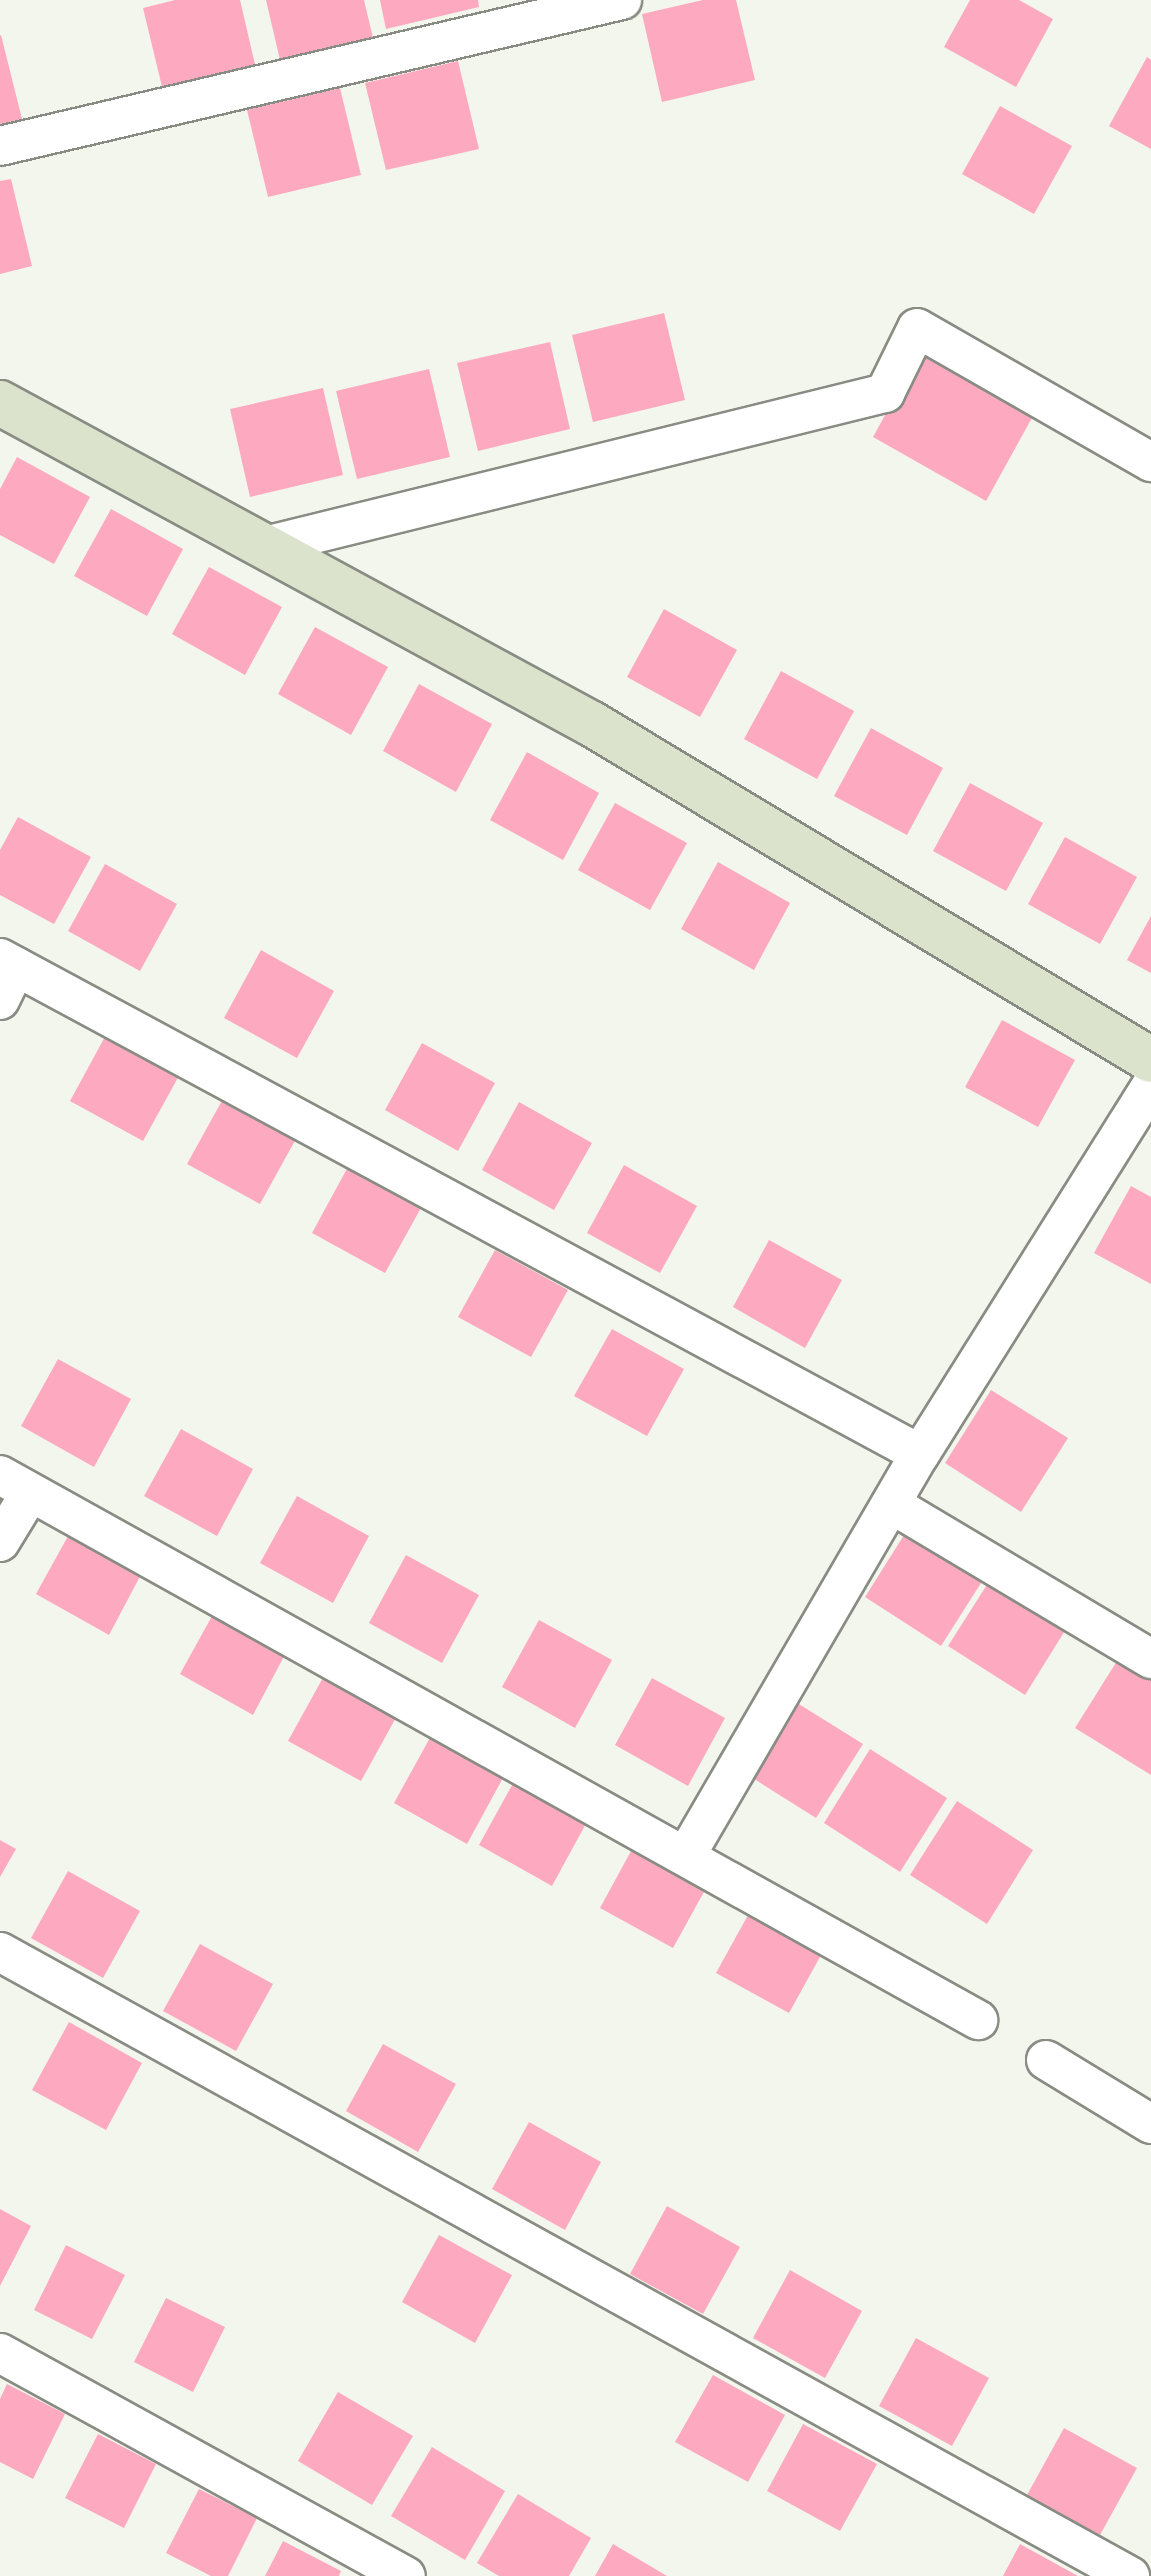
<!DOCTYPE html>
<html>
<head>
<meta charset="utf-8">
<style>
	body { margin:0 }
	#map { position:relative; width:1151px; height:2576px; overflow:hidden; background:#f2f6ec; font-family:Inter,sans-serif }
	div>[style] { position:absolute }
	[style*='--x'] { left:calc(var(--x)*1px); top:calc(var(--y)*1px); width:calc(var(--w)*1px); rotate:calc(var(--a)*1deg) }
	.building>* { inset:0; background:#fdaac0 }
	.roads { filter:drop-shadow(2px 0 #888c83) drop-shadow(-2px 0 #888c83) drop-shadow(0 2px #888c83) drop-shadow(0 -2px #888c83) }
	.street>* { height:38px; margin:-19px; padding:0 19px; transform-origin:19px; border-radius:19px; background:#fff }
	.secondary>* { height:44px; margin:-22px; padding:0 22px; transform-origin:22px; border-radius:22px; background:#dbe3cc }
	span { translate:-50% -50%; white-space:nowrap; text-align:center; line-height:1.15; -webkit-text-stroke:6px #f2f6ec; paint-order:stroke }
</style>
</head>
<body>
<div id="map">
	<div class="building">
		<div style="clip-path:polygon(175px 0,240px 0,257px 73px,164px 95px,143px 8px)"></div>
		<div style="clip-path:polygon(266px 0,364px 0,373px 38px,280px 60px)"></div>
		<div style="clip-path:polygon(380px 0,478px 0,479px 7px,386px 29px)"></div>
		<div style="clip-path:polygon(703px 0,736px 0,755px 80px,662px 102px,642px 14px)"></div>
		<div style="clip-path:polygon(970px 0,1019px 0,1053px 19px,1016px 87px,944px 47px)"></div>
		<div style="clip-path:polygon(1px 35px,22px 119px,0 124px,0 36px)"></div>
		<div style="clip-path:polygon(1147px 57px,1151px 60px,1151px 149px,1109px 126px)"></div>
		<div style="clip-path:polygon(458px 61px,479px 149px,386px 170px,365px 83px)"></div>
		<div style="clip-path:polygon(340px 88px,361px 175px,268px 197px,247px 110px)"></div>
		<div style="clip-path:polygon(1000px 106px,1072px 146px,1034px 214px,962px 174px)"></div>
		<div style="clip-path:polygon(11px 179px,32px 266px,0 274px,0 181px)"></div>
		<div style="clip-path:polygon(664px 313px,685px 400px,593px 422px,572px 335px)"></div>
		<div style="clip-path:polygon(550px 342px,570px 429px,478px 451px,457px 363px)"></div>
		<div style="clip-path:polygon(924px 344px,1038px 407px,986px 501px,873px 437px)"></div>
		<div style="clip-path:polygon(429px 369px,450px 457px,357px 479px,336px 391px)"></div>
		<div style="clip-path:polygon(323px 388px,343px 475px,250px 497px,230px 409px)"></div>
		<div style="clip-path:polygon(17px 457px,90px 497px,54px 564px,0 535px,0 489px)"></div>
		<div style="clip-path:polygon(111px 509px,183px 549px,147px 616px,74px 576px)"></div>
		<div style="clip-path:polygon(209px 567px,282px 607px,245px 675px,172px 634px)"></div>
		<div style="clip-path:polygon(664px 609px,737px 650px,700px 717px,627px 677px)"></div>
		<div style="clip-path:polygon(315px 627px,388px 667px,351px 735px,278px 694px)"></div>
		<div style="clip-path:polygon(781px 671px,854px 711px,817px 779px,744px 739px)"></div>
		<div style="clip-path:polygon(419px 684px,492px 724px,456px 792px,383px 751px)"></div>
		<div style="clip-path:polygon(871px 728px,943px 768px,907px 835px,834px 796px)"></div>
		<div style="clip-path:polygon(527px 752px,599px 793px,563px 860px,490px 820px)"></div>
		<div style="clip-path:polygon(970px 783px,1043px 823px,1006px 891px,933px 851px)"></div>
		<div style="clip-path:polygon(615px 803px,687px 843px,650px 910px,578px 870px)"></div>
		<div style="clip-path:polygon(18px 817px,91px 857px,54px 924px,0 895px,0 850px)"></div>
		<div style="clip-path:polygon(1065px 837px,1137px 877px,1100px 944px,1028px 904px)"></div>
		<div style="clip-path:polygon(718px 862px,790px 903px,754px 970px,681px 929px)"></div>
		<div style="clip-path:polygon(105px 864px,177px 904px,140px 971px,68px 931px)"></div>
		<div style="clip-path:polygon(1151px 916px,1151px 973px,1127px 960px)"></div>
		<div style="clip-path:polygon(261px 950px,334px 991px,297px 1058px,224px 1018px)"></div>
		<div style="clip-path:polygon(1002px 1020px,1075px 1060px,1038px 1127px,965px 1087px)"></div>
		<div style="clip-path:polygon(107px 1033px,180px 1074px,143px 1141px,70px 1101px)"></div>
		<div style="clip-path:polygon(422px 1043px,495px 1083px,458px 1151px,385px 1110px)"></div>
		<div style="clip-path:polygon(224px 1097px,297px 1137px,260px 1204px,187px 1164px)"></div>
		<div style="clip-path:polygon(519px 1102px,592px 1143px,554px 1210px,482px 1170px)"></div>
		<div style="clip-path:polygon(349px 1165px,422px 1206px,385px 1273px,312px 1233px)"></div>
		<div style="clip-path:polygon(624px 1165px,697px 1206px,660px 1273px,587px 1233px)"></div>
		<div style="clip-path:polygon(1131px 1186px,1151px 1197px,1151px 1284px,1094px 1253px)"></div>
		<div style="clip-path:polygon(769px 1240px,842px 1280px,805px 1348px,733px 1307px)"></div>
		<div style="clip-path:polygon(495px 1250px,568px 1290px,531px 1357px,458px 1317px)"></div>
		<div style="clip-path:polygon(612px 1329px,684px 1369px,647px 1436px,574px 1396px)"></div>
		<div style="clip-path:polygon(58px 1359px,131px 1399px,94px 1467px,21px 1426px)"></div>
		<div style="clip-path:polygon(991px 1390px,1068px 1438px,1021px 1512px,945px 1463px)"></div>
		<div style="clip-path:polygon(181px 1429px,253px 1469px,217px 1536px,144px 1496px)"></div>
		<div style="clip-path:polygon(297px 1496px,369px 1536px,333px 1603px,260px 1563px)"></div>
		<div style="clip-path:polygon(911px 1524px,988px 1572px,941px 1646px,865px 1597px)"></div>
		<div style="clip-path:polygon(73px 1527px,145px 1567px,109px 1635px,36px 1594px)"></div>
		<div style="clip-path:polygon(406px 1555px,479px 1595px,442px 1663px,369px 1623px)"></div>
		<div style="clip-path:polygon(995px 1572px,1071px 1621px,1025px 1695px,948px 1646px)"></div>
		<div style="clip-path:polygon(217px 1607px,289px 1647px,253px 1715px,180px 1674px)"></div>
		<div style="clip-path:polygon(539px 1620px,612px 1660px,575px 1728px,502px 1687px)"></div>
		<div style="clip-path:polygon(1122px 1653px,1151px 1672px,1151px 1775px,1075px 1728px)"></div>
		<div style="clip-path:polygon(325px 1674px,398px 1714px,361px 1781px,288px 1741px)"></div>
		<div style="clip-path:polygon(652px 1678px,725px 1718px,688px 1786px,615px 1745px)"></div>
		<div style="clip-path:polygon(786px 1696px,863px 1744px,816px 1818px,740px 1770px)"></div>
		<div style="clip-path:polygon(431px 1736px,504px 1776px,467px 1844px,394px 1803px)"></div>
		<div style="clip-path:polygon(870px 1749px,947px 1798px,900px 1872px,824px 1823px)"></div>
		<div style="clip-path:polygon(516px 1778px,589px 1818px,552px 1886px,479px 1845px)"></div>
		<div style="clip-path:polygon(957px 1801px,1033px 1850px,987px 1924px,910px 1875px)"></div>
		<div style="clip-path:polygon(0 1840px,16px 1849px,0 1877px)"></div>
		<div style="clip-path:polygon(637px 1840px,710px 1881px,673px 1948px,600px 1908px)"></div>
		<div style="clip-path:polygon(68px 1871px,140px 1911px,103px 1978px,31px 1938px)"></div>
		<div style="clip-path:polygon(753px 1906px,826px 1946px,789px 2013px,716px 1973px)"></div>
		<div style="clip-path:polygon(200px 1944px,273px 1984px,236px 2051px,163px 2011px)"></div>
		<div style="clip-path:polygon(69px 2022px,142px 2063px,106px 2130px,32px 2090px)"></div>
		<div style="clip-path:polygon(383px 2044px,456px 2084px,418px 2152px,346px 2111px)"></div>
		<div style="clip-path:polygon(529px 2122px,601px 2162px,565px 2230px,492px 2189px)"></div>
		<div style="clip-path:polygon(667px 2206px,740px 2247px,703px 2314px,630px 2274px)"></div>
		<div style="clip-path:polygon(0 2209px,31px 2226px,0 2286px)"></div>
		<div style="clip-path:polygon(439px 2235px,512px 2275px,475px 2343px,402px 2302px)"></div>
		<div style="clip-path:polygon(66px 2245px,125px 2275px,92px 2339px,34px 2310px)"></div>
		<div style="clip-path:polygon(790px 2270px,862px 2311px,825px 2378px,753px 2338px)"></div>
		<div style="clip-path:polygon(166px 2298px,225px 2327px,193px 2392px,134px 2362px)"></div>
		<div style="clip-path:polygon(916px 2338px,989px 2378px,952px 2446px,879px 2406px)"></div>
		<div style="clip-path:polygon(713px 2375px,785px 2415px,748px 2482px,675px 2442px)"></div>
		<div style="clip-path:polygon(7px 2384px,65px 2414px,33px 2479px,0 2462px,0 2399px)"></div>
		<div style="clip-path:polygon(338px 2392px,413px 2436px,372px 2505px,298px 2461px)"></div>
		<div style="clip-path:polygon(803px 2424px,877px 2464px,840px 2531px,767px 2491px)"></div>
		<div style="clip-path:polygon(1064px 2428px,1137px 2468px,1100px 2535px,1027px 2495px)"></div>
		<div style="clip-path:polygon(98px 2434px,156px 2464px,124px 2528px,65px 2498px)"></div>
		<div style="clip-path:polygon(432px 2447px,505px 2491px,465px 2560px,391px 2516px)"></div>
		<div style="clip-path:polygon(199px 2489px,257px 2518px,228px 2576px,211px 2576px,166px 2553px)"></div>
		<div style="clip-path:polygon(518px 2494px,591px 2538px,569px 2576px,499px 2576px,477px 2563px)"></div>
		<div style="clip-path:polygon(283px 2541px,341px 2571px,339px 2576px,265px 2576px)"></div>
		<div style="clip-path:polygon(613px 2544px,667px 2576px,595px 2576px)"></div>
		<div style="clip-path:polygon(1020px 2544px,1078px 2576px,1003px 2576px)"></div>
	</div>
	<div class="roads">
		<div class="street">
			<div style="--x:0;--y:146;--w:639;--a:-13.21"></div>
			<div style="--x:265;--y:546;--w:639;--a:-13.86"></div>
			<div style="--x:885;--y:393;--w:72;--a:-63.8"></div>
			<div style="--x:917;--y:328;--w:270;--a:29.8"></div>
			<div style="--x:0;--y:958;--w:1045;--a:28.33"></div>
			<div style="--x:0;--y:1000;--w:37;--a:-64"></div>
			<div style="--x:0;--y:1475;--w:1120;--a:29.13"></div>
			<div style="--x:891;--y:1504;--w:303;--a:30.8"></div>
			<div style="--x:0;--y:1542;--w:57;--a:-58.5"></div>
			<div style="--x:688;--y:1852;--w:461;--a:-59.8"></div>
			<div style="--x:920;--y:1454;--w:434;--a:-57.9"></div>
			<div style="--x:0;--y:1952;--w:1291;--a:28.91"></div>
			<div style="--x:1046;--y:2060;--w:123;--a:31.4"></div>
			<div style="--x:0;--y:2353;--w:463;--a:28.8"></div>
		</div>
		<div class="secondary">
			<div style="--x:0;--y:403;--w:673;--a:28.47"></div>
			<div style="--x:592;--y:724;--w:652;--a:31.01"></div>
		</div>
	</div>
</div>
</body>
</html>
